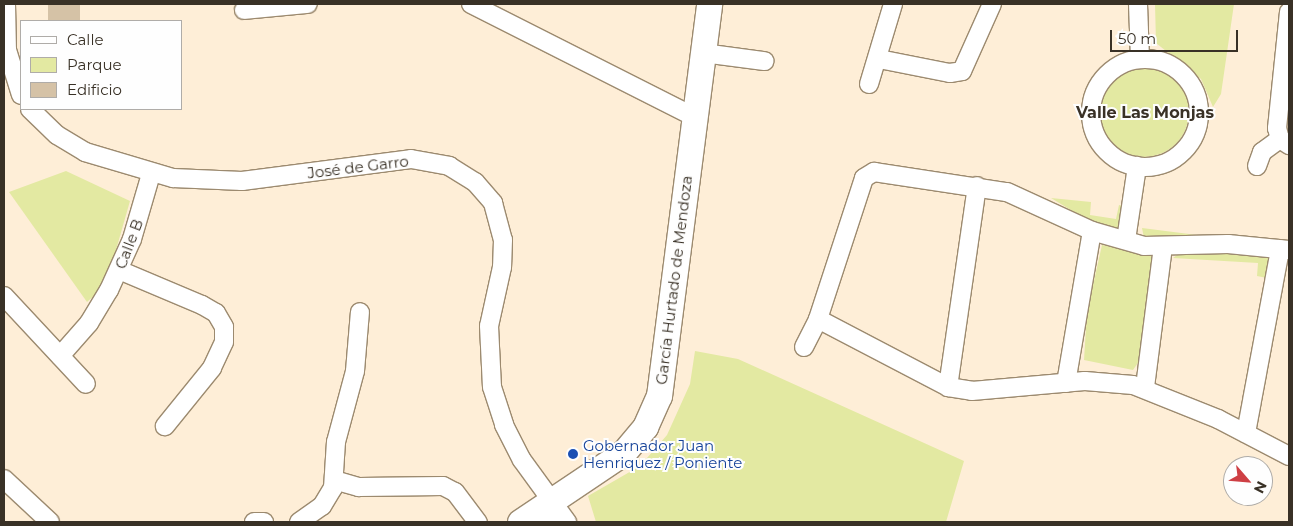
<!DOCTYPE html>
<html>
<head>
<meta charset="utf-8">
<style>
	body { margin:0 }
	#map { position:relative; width:1293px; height:526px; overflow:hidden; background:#feeed7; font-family:Montserrat,sans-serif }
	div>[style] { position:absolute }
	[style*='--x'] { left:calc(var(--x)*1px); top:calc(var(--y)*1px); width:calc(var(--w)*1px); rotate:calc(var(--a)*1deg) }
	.green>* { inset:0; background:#e3e9a2 }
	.round { border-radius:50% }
	.building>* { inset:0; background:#d5c2a6 }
	.roads { filter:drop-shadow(1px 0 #9c8a6f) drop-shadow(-1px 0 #9c8a6f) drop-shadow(0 1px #9c8a6f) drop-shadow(0 -1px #9c8a6f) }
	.street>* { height:18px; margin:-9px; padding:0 9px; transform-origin:9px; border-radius:9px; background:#fff }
	.street>.ring { margin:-9px; padding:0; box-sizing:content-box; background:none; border:18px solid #fff; border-radius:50% }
	.secondary>* { height:25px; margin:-12.5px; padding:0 12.5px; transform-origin:12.5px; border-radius:12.5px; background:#fff }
	.dots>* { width:14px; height:14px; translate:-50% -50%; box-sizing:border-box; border:2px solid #fefefe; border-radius:50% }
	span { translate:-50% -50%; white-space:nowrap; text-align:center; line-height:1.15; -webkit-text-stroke:4px #fefefe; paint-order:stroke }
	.street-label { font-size:15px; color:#393126 }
	.transit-label { font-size:15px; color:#164399 }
	.left { translate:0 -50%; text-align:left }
	.neighbourhood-label { font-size:16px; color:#393126; font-weight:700 }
	.frame { position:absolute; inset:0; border:5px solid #393126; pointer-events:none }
	.legend { position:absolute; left:20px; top:20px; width:162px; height:90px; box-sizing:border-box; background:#fefefe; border:1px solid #afaca8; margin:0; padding:6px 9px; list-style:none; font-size:15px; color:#393126 }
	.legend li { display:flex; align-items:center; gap:10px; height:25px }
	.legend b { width:25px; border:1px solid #afaca8 }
	.north { position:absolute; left:1223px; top:456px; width:50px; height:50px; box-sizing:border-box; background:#fefefe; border:1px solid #afaca8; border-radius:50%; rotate:117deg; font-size:14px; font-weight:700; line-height:20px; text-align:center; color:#393126 }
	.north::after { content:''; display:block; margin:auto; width:18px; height:22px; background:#ce3f44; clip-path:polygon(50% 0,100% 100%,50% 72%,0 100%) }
	.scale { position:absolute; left:1110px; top:30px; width:128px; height:22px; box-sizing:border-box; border:2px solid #393126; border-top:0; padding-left:6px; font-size:15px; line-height:18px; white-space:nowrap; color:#393126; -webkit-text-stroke:4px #fefefe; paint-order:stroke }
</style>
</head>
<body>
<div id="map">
	<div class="green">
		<div style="clip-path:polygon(1155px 4px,1234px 4px,1221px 94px,1213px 107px,1201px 79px,1156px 43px)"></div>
		<div class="round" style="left:1099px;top:67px;width:90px;height:90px"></div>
		<div style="clip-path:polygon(66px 171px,130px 201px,106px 285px,87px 302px,9px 192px)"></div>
		<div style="clip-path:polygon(1051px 198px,1091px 202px,1090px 215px,1116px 219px,1119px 205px,1123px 206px,1119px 231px,1089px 221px)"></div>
		<div style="clip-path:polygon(1142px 228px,1197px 235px,1144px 238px)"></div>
		<div style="clip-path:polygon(1102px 245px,1149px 254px,1153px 259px,1146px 327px,1140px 360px,1133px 370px,1084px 360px,1087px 312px)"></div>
		<div style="clip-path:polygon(1196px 251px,1265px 255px,1270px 260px,1267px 278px,1257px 276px,1258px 263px,1173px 258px,1181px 252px)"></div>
		<div style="clip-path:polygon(695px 351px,738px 359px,964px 461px,946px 522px,596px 522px,588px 496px,640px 466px,667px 435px,690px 384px)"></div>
	</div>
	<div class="building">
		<div style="clip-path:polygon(48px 4px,80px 4px,80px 21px,48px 21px)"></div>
	</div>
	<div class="roads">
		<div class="street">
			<div style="--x:6;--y:4;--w:46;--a:88.8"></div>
			<div style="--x:7;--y:50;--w:47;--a:72.7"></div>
			<div style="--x:471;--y:4;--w:251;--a:26.8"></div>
			<div style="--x:1138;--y:4;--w:55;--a:87.9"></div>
			<div style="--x:244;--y:10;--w:64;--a:-5.4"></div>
			<div style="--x:1289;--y:12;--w:117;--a:95.9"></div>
			<div style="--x:1277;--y:128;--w:11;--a:75"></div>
			<div style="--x:1280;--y:139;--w:11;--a:34"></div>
			<div style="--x:703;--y:53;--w:62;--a:7.5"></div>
			<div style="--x:879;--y:59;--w:72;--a:11.2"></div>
			<div style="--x:950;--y:73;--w:12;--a:-9"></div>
			<div style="--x:962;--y:71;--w:73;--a:-65.9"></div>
			<div class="ring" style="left:1091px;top:59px;width:90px;height:90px"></div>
			<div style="--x:869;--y:84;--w:84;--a:-73.3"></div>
			<div style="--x:30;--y:109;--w:37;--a:44"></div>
			<div style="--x:57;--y:135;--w:33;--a:31"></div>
			<div style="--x:85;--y:152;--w:92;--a:16.5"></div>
			<div style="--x:173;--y:178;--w:69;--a:2.5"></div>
			<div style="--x:242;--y:181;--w:170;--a:-7.4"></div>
			<div style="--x:411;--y:159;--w:39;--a:10"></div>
			<div style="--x:449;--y:166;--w:31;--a:32"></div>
			<div style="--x:475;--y:182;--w:28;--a:49"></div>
			<div style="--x:493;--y:203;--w:38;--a:75"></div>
			<div style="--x:503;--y:240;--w:27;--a:92"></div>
			<div style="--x:502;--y:267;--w:60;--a:102.4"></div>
			<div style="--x:489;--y:326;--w:61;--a:87.2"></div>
			<div style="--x:492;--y:387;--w:40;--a:72"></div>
			<div style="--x:504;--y:425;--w:39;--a:63"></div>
			<div style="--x:522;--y:460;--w:77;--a:54"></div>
			<div style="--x:1257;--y:166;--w:15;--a:-70"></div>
			<div style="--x:1262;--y:152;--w:22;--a:-36"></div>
			<div style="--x:1126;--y:240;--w:75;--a:-81.5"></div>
			<div style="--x:119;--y:270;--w:90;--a:22.9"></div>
			<div style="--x:202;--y:305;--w:16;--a:30"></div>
			<div style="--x:216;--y:313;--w:16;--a:60"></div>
			<div style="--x:224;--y:327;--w:15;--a:90"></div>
			<div style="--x:224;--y:342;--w:29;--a:115"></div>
			<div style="--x:212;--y:368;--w:75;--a:129"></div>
			<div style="--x:4;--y:296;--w:120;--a:47"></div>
			<div style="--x:818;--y:319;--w:147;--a:27.6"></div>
			<div style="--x:948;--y:387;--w:24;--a:9"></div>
			<div style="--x:972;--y:391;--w:113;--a:-5.1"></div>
			<div style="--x:1085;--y:381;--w:48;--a:4.8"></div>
			<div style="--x:1133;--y:385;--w:92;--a:21.8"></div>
			<div style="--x:1218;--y:419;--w:80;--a:27.5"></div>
			<div style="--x:804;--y:347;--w:31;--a:-63"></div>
			<div style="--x:818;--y:319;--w:148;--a:-71.9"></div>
			<div style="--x:864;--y:178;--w:12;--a:-31"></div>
			<div style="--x:874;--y:172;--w:134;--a:8.6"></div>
			<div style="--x:1007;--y:192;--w:94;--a:24.6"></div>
			<div style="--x:1092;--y:231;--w:54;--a:16.1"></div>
			<div style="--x:1144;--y:246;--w:84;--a:-1.4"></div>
			<div style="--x:1228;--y:244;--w:61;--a:5.6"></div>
			<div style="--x:60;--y:356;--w:44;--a:-48.7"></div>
			<div style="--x:89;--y:323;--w:39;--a:-59"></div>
			<div style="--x:109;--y:290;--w:56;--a:-65.7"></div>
			<div style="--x:132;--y:239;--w:68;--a:-73.7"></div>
			<div style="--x:1066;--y:383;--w:154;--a:-80.3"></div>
			<div style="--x:948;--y:387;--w:203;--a:-81.8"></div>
			<div style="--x:1145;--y:387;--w:141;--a:-82.7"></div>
			<div style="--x:1246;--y:433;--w:187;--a:-79.5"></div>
			<div style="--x:4;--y:479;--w:63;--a:43.1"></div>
			<div style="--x:334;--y:480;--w:26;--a:16"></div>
			<div style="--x:359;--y:487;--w:84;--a:-0.7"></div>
			<div style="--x:443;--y:486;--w:13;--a:27"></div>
			<div style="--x:455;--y:492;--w:38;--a:53"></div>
			<div style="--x:254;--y:522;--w:10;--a:0"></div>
			<div style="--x:299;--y:522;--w:28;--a:-35"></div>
			<div style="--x:322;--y:506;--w:21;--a:-59"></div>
			<div style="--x:333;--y:488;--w:46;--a:-86.3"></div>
			<div style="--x:336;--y:442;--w:73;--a:-75"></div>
			<div style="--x:355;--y:371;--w:59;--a:-85.2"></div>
			<div style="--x:548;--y:522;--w:20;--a:-87"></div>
		</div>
		<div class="secondary">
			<div style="--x:520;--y:522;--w:125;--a:-33.9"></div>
			<div style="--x:624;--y:452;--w:33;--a:-50"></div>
			<div style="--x:645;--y:427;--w:34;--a:-66"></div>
			<div style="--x:659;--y:396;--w:395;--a:-82.7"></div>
		</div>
	</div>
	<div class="dots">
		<div style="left:573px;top:454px;background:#1a4fb4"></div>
	</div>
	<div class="street-label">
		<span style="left:358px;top:167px;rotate:-7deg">José de Garro</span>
		<span style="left:129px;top:244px;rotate:-69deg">Calle B</span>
		<span style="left:674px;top:280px;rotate:-83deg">García Hurtado de Mendoza</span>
	</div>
	<div class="transit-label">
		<span class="left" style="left:583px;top:454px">Gobernador Juan<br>Henriquez / Poniente</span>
	</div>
	<div class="neighbourhood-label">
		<span style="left:1145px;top:113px">Valle Las Monjas</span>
	</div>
	<div class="frame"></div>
	<ul class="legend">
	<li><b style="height:6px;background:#fff"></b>Calle</li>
	<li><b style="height:14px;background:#e3e9a2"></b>Parque</li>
	<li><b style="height:14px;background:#d5c2a6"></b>Edificio</li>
	</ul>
	<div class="north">N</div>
	<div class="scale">50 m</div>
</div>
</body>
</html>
